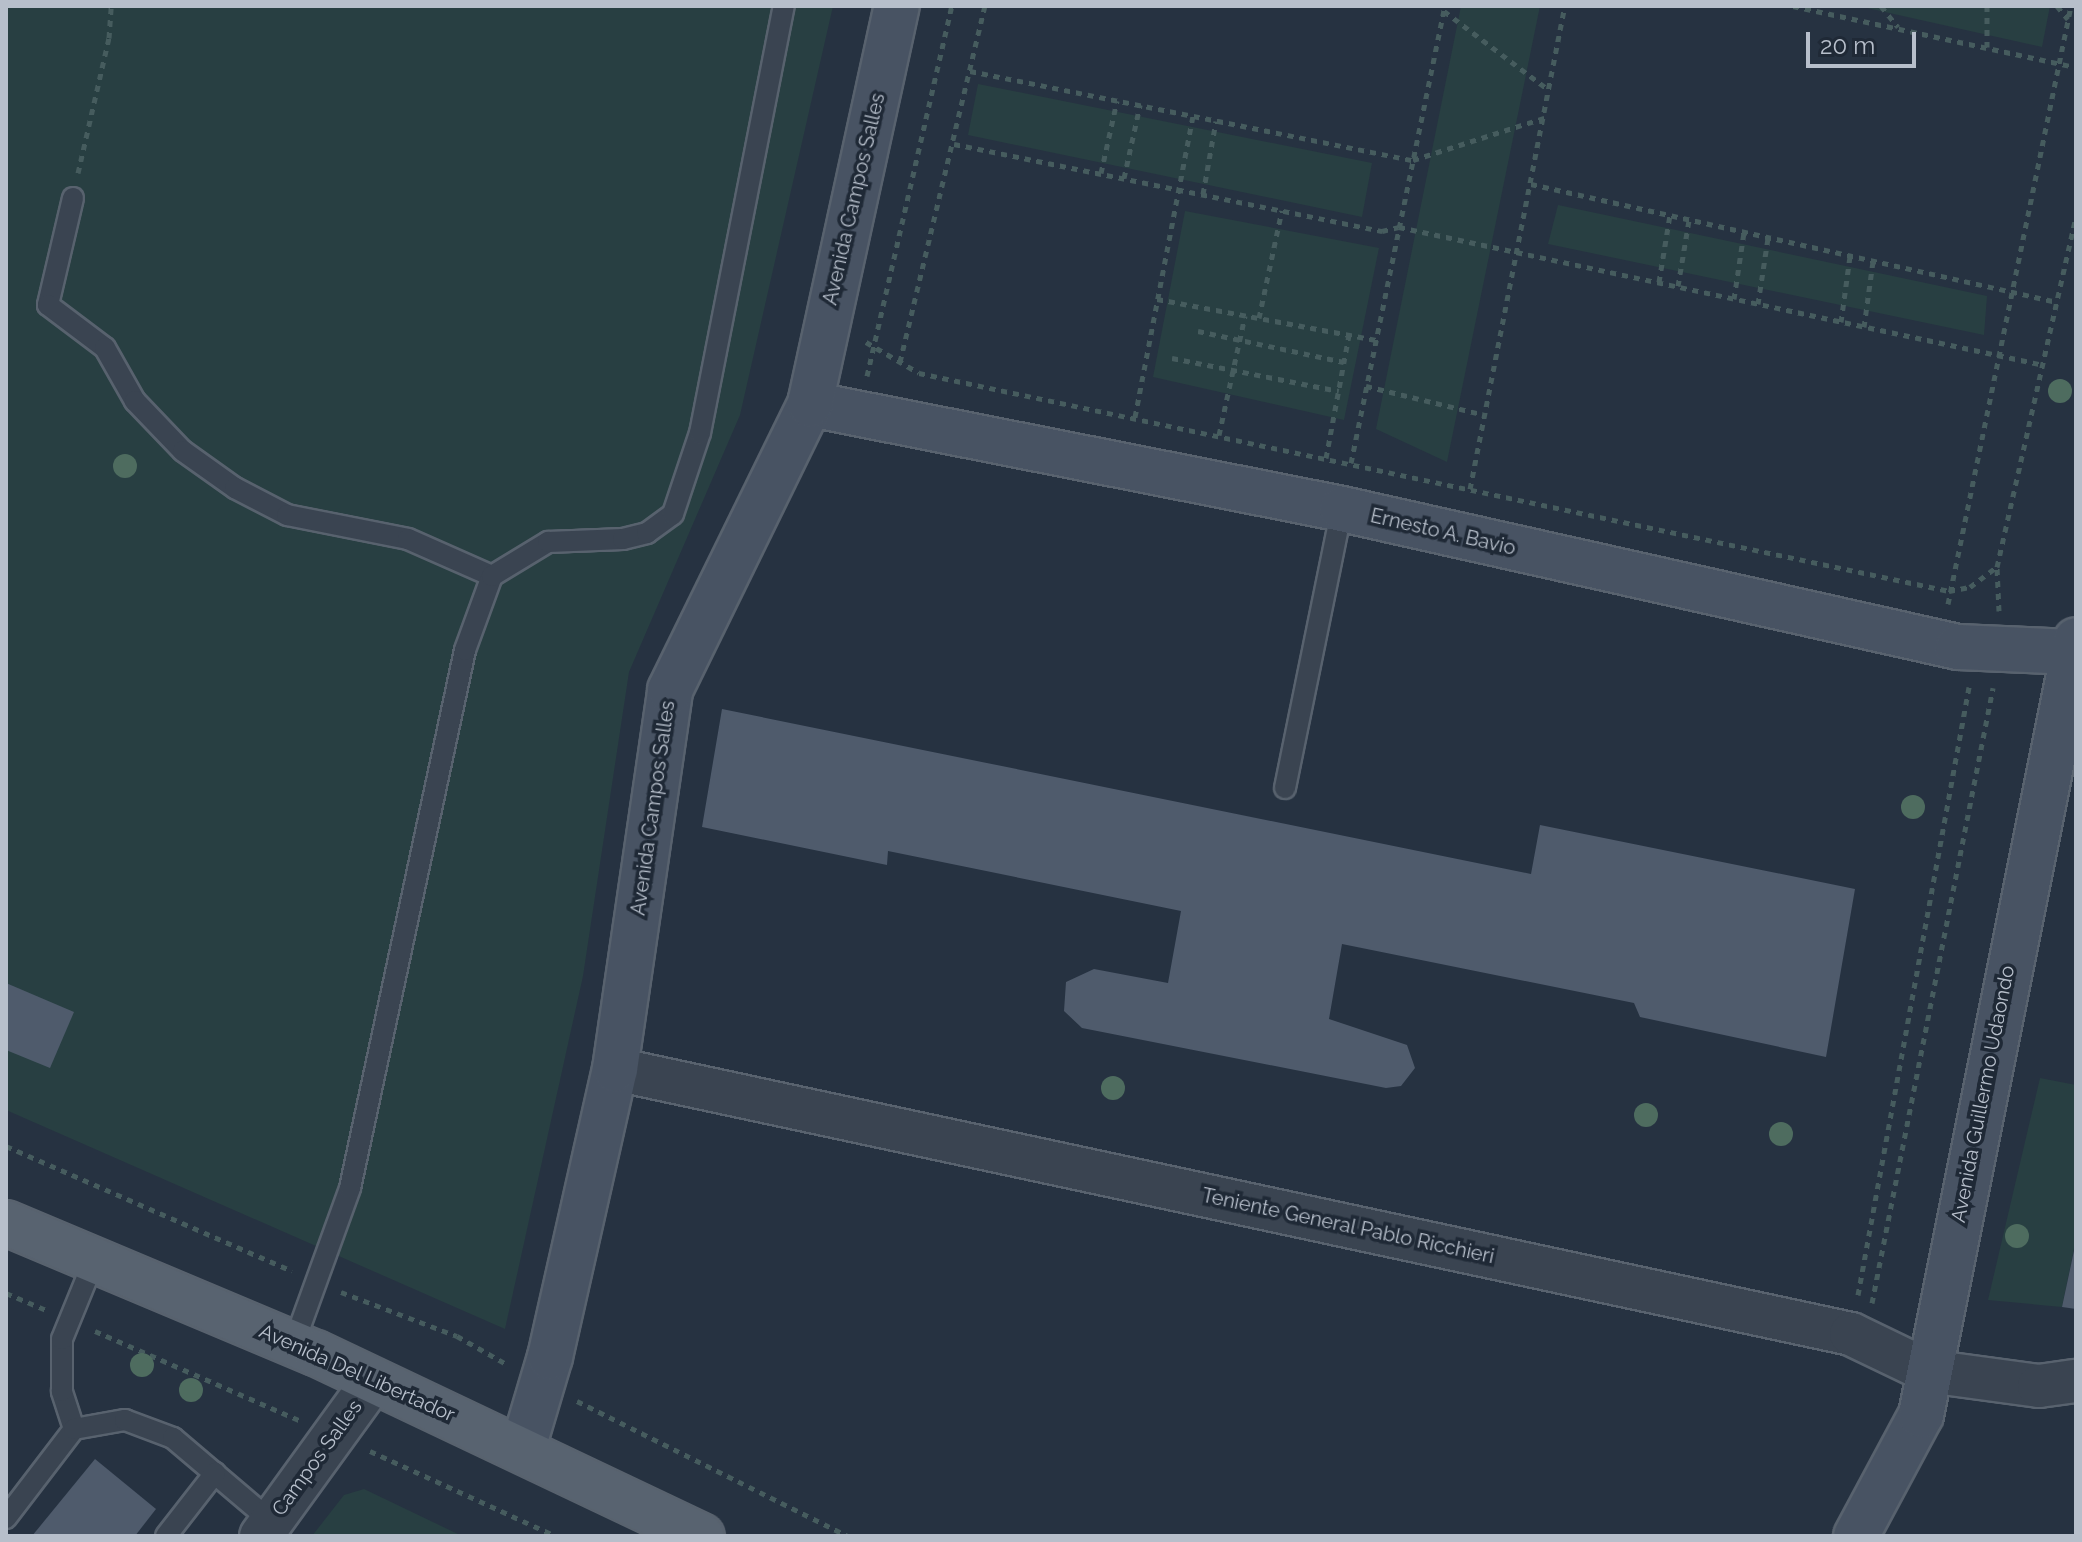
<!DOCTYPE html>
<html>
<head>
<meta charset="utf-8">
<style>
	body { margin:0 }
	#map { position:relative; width:2082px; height:1542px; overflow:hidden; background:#263241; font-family:Raleway,sans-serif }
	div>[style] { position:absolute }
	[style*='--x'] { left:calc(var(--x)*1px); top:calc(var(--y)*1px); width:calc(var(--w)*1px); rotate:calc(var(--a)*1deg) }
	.green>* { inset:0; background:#283f42 }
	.building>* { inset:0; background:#4f5b6c }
	.path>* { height:5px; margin-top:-2.5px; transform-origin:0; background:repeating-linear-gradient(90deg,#465c5e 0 6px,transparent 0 12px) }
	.roads { filter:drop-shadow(2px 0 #58626e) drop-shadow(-2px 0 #58626e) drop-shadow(0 2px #58626e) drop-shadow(0 -2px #58626e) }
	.lane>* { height:20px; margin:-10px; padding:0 10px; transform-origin:10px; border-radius:10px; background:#3a4451 }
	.street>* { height:42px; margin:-21px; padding:0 21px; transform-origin:21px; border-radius:21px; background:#3a4451 }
	.secondary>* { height:44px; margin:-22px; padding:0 22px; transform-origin:22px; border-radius:22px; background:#485363 }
	.primary>* { height:44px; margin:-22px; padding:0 22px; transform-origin:22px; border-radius:22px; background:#586370 }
	.trees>* { width:24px; height:24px; margin:-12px; border-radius:50%; background:#4e6c5f }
	span { translate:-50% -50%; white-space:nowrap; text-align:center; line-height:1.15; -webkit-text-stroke:7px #1f2936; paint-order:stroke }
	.street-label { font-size:20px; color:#b7bfcb }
	.frame { position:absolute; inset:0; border:8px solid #b7bfcb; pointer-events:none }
	.scale { position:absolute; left:1806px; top:32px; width:110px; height:36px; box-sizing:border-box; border:4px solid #b7bfcb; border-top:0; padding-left:10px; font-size:24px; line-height:28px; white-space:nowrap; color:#b7bfcb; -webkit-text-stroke:6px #1f2936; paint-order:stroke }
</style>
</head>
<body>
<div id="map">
	<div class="green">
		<div style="clip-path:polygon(6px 6px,833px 6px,740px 415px,629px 672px,583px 976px,505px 1329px,6px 1110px)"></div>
		<div style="clip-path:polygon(1461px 6px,1540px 6px,1447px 462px,1376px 429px)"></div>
		<div style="clip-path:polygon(1858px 6px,2050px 6px,2042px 47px)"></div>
		<div style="clip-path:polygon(978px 84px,1372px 163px,1362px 217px,968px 135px)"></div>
		<div style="clip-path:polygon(1558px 205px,1987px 296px,1984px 335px,1548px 244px)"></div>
		<div style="clip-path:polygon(1185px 211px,1379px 248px,1344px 420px,1153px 377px)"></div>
		<div style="clip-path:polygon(2040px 1078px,2076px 1085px,2076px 1239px,2062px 1307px,1988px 1300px)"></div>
		<div style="clip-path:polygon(364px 1489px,462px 1536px,312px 1536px,344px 1495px)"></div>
	</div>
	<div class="building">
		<div style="clip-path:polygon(722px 709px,1531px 874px,1540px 825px,1855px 889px,1826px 1057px,1640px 1017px,1634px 1003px,1342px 944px,1329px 1019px,1407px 1045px,1415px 1068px,1401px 1086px,1386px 1088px,1082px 1028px,1064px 1011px,1066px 982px,1094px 969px,1168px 983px,1181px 911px,888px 851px,887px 865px,702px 827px)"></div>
		<div style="clip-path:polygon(6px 983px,74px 1012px,50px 1068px,6px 1050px)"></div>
		<div style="clip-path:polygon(2075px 1246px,2076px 1246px,2076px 1309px,2062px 1307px)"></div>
		<div style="clip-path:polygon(95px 1459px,156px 1509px,135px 1536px,32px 1536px)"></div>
	</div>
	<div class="path">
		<div style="--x:1793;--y:6;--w:289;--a:12.2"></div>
		<div style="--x:1881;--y:6;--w:27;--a:51"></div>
		<div style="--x:1987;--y:6;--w:41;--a:90"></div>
		<div style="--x:2057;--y:6;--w:17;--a:50"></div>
		<div style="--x:1444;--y:11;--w:131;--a:37"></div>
		<div style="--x:970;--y:71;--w:452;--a:11.4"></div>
		<div style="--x:1413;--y:160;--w:138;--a:-17.8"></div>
		<div style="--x:954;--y:144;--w:437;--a:11.5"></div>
		<div style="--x:1382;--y:231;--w:17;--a:-13"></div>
		<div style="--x:1399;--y:227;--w:660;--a:12.08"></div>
		<div style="--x:78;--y:173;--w:139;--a:-77.1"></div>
		<div style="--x:109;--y:38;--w:32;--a:-86"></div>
		<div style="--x:1101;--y:173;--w:74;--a:-77.5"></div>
		<div style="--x:1124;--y:178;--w:75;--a:-77.6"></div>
		<div style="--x:1531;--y:184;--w:539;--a:12.64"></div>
		<div style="--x:1203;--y:194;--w:74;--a:-79.9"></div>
		<div style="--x:1659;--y:282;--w:68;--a:-80.7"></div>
		<div style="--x:1678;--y:286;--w:67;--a:-80.5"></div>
		<div style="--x:1157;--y:299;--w:223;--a:10.6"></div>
		<div style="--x:1734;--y:299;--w:68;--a:-81.5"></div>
		<div style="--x:1758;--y:304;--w:67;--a:-81.4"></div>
		<div style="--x:1259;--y:318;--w:110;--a:-78"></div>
		<div style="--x:1841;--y:322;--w:67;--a:-82.2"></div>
		<div style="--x:1864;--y:327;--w:67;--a:-82.2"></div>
		<div style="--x:1198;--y:331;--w:149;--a:12"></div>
		<div style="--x:866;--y:342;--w:61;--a:30.3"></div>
		<div style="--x:919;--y:373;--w:1053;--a:11.95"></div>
		<div style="--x:1949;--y:591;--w:21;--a:-11"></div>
		<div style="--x:1970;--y:587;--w:34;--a:-37"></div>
		<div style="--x:1172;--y:358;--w:170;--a:11.2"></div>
		<div style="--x:900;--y:362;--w:366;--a:-76.6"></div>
		<div style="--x:867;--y:376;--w:380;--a:-77.1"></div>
		<div style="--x:1366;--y:386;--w:122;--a:13.7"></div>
		<div style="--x:1135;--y:417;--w:307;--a:-79.1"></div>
		<div style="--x:1219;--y:435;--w:122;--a:-77.7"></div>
		<div style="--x:1326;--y:458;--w:125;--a:-79.4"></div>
		<div style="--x:1351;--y:463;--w:467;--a:-78.4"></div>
		<div style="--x:1470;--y:489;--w:492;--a:-78.9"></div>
		<div style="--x:1948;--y:604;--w:611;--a:-78.38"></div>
		<div style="--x:1999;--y:611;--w:44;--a:-92.6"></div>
		<div style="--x:1997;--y:567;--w:359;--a:-77.3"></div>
		<div style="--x:6;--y:1146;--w:312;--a:23.6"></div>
		<div style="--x:341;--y:1292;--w:124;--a:20.8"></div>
		<div style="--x:457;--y:1336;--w:59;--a:29.6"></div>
		<div style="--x:6;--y:1293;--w:43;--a:23"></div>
		<div style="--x:1858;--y:1295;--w:618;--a:-79.65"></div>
		<div style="--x:1872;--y:1303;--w:627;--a:-78.87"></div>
		<div style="--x:95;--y:1331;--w:223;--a:23.6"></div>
		<div style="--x:577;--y:1401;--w:303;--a:26.5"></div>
		<div style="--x:370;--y:1451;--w:205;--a:24.6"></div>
	</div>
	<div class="roads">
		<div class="lane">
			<div style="--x:73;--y:198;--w:110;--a:103.2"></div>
			<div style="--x:48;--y:305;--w:71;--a:37"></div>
			<div style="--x:105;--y:348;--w:61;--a:60.5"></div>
			<div style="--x:135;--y:401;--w:69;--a:46.2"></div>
			<div style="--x:183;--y:451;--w:64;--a:35.4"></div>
			<div style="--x:235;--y:488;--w:59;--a:27.4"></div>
			<div style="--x:287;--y:515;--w:123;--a:11.2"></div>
			<div style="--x:408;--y:539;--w:92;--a:23.8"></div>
			<div style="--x:1285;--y:788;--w:285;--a:-78.5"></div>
			<div style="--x:294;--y:1343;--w:165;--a:-70.1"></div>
			<div style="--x:350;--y:1188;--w:550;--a:-77.93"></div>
			<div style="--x:465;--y:650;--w:79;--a:-70"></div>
			<div style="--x:492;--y:576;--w:66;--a:-31.3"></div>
			<div style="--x:548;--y:542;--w:75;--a:-2.3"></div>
			<div style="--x:623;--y:539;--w:25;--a:-14"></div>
			<div style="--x:647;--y:533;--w:32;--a:-36"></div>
			<div style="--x:673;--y:514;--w:85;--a:-71.6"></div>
			<div style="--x:700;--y:433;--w:435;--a:-78.9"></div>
			<div style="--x:74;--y:1429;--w:40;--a:-108"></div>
			<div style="--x:62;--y:1391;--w:52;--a:-90"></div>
			<div style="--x:62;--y:1339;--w:87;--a:-67.8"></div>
			<div style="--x:6;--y:1518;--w:112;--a:-52.6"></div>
			<div style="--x:74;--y:1429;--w:52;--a:-10"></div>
			<div style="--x:125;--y:1420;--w:51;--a:20.6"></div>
			<div style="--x:173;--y:1438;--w:128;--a:40.3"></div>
			<div style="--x:166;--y:1536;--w:80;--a:-52.1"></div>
		</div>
		<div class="street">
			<div style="--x:615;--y:1069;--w:1264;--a:12.1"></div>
			<div style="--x:1851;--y:1334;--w:85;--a:25.7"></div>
			<div style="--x:1928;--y:1371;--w:112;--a:7.7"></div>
			<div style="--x:2039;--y:1386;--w:37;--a:-8"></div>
			<div style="--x:261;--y:1536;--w:191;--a:-54.1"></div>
		</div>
		<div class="secondary">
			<div style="--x:810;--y:404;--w:542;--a:11.16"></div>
			<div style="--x:1342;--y:509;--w:631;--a:12.63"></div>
			<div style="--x:1958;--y:647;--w:115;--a:2.5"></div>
			<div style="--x:523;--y:1448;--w:95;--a:-73.5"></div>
			<div style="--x:550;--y:1357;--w:295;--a:-77.3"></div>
			<div style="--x:615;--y:1069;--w:383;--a:-81.7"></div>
			<div style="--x:670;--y:690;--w:318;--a:-63.9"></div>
			<div style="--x:810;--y:404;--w:407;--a:-77.7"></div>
			<div style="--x:1856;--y:1536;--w:137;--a:-61.8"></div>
			<div style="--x:1921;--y:1415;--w:790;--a:-78.69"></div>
		</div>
		<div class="primary">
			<div style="--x:6;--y:1223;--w:336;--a:22.8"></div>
			<div style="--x:316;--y:1353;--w:427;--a:25.4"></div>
		</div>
	</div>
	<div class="trees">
		<div style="left:2060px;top:391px"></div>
		<div style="left:125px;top:466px"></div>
		<div style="left:1913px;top:807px"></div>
		<div style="left:1113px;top:1088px"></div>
		<div style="left:1646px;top:1115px"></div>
		<div style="left:1781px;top:1134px"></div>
		<div style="left:2017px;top:1236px"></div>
		<div style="left:142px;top:1365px"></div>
		<div style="left:191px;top:1390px"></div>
	</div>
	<div class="street-label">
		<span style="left:854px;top:199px;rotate:-77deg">Avenida Campos Salles</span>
		<span style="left:1443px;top:532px;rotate:13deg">Ernesto A. Bavio</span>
		<span style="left:653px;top:808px;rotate:-82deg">Avenida Campos Salles</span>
		<span style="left:1983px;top:1094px;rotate:-79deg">Avenida Guillermo Udaondo</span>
		<span style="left:1348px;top:1226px;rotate:12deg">Teniente General Pablo Ricchieri</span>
		<span style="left:357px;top:1373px;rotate:24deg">Avenida Del Libertador</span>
		<span style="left:317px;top:1458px;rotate:-54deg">Campos Salles</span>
	</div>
	<div class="frame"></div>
	<div class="scale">20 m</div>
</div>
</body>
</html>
